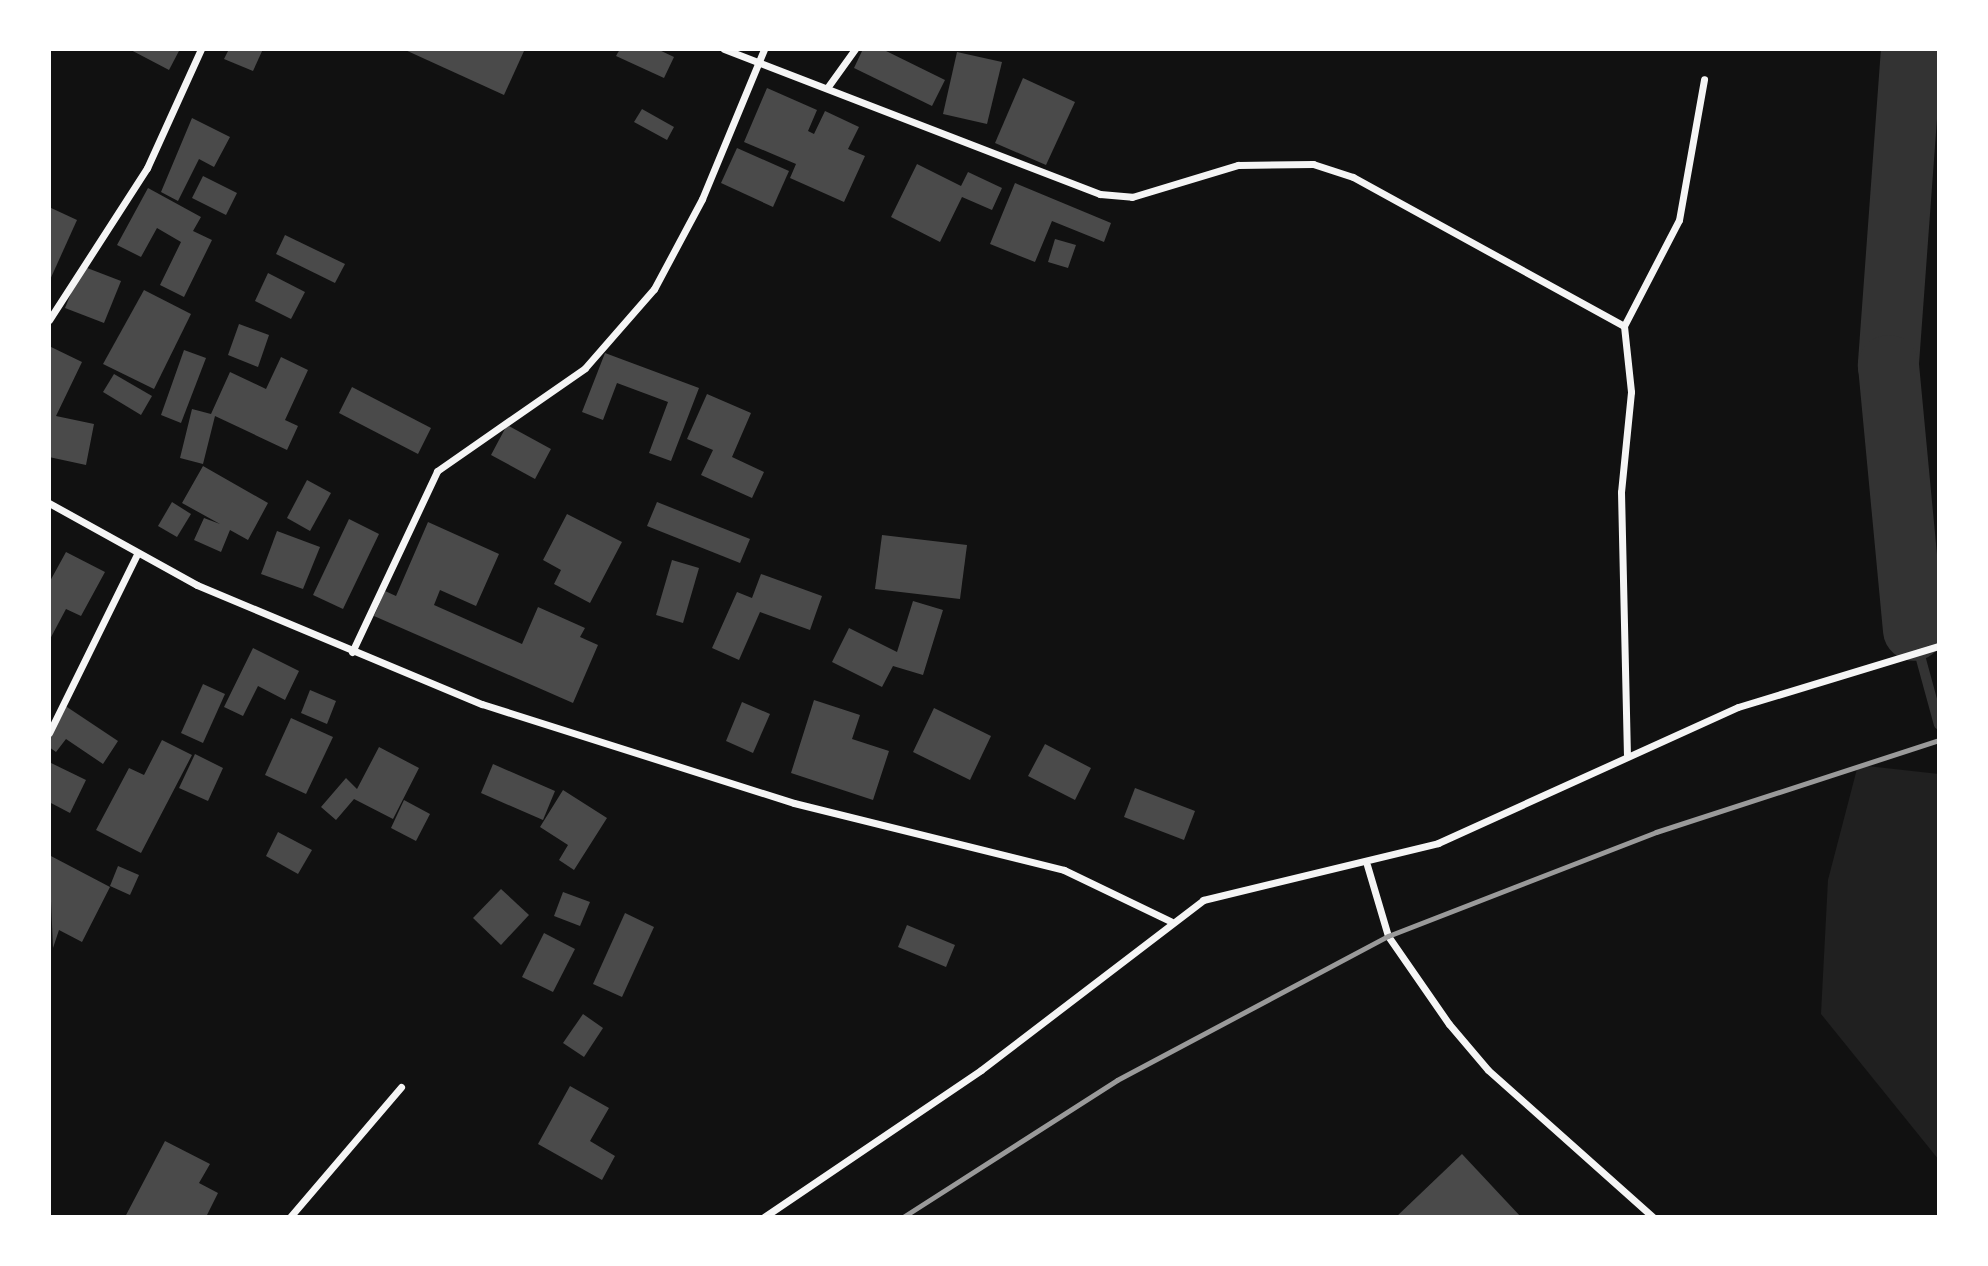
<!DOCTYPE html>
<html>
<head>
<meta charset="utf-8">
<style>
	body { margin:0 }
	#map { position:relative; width:1988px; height:1266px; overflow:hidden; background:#111; font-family:Spectral,serif }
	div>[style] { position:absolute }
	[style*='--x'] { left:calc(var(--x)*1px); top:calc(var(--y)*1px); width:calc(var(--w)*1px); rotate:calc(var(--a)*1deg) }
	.green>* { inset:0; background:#202020 }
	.stream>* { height:10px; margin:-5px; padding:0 5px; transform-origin:5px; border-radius:5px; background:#333 }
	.river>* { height:61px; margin:-30.5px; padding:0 30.5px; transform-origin:30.5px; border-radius:30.5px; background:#333 }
	.building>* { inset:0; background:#4a4a4a }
	.minor>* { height:7px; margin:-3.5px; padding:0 3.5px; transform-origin:3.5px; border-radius:3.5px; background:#f5f5f5 }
	.rail>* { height:5px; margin:-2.5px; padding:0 2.5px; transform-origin:2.5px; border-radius:2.5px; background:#9a9a9a }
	span { translate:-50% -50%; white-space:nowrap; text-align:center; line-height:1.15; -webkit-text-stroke:7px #fff; paint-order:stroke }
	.frame { position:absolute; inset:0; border:51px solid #fff; pointer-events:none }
</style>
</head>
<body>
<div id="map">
	<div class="green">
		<div style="clip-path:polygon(1858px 765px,1939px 774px,1939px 1160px,1821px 1014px,1828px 880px)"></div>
	</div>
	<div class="stream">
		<div style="--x:1913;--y:630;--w:98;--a:74.7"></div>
	</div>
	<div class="river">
		<div style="--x:1911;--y:49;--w:317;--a:94.2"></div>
		<div style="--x:1888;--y:365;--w:266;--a:84.6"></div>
	</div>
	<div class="building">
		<div style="clip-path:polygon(129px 49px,180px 49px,169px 70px)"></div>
		<div style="clip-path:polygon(229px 49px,263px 49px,253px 71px,224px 59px)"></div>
		<div style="clip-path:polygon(403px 49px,519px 49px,524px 51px,504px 95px)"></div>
		<div style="clip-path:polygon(620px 49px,657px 49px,674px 57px,664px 78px,616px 56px)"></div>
		<div style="clip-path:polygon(863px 49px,882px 49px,945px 80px,932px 106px,854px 68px)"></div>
		<div style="clip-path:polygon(957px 52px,1002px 62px,987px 124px,943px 114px)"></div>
		<div style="clip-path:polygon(1023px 78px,1075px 102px,1046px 165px,995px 143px)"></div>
		<div style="clip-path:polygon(767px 88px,817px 110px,808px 131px,814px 134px,825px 111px,859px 127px,848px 149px,865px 156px,844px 202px,790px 178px,796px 164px,744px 142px)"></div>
		<div style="clip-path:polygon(642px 109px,674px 127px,667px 140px,634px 122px)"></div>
		<div style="clip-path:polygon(192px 118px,230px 137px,214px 167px,199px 159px,178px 201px,161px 192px)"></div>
		<div style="clip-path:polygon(737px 148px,789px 171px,773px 207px,721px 183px)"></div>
		<div style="clip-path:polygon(917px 164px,961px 186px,968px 172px,1002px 188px,992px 210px,962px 197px,940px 242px,891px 217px)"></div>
		<div style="clip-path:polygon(203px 176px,237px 193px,226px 215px,192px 198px)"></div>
		<div style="clip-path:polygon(1015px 183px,1111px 223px,1104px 242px,1052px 221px,1035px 262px,990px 244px)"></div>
		<div style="clip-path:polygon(148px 188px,201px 217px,193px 231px,212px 240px,184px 297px,160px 285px,181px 242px,157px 228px,141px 257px,117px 245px)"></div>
		<div style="clip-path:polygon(49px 207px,77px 220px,49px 282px)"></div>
		<div style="clip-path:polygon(285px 235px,345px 264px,335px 283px,276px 254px)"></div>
		<div style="clip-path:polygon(1055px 239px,1076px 245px,1068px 268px,1048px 262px)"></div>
		<div style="clip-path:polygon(82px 266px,121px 281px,104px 323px,65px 308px)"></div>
		<div style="clip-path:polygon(268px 273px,305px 292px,291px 319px,255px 301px)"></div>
		<div style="clip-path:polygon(144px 290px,191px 314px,154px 389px,103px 364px)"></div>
		<div style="clip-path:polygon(239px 324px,269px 335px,258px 367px,228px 355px)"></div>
		<div style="clip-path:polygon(49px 346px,82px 362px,56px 416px,94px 424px,86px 465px,49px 457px)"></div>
		<div style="clip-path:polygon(184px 350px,206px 358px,181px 423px,161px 415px)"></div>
		<div style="clip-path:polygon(605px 353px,699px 388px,671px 461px,649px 453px,668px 402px,617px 383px,603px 420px,582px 412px)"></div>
		<div style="clip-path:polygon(281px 357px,308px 370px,285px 420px,298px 426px,287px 450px,215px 416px,203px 464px,180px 458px,192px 409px,211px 414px,230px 372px,266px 389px)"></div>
		<div style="clip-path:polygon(114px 374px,152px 396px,141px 415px,103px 392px)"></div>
		<div style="clip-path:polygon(352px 387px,431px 428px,418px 454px,339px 413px)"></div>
		<div style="clip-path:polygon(707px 394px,751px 413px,732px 457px,764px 472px,752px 498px,701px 475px,713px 450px,687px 439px)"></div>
		<div style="clip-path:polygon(507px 425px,551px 449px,535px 479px,491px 455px)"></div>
		<div style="clip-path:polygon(203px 466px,268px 503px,248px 540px,230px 530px,221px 552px,194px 540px,204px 518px,220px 524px,182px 503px)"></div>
		<div style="clip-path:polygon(307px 480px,331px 493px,310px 531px,287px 518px)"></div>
		<div style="clip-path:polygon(172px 502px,191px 514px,177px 537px,158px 526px)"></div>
		<div style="clip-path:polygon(657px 502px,750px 539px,740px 563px,647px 526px)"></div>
		<div style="clip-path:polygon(567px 514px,622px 542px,590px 603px,554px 584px,561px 570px,543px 560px)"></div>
		<div style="clip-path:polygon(349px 519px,379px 534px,343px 609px,313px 595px)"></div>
		<div style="clip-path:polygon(428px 522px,499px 554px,476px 606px,440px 590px,434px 605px,522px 644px,538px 607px,585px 628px,580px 637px,598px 645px,573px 703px,374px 616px,385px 591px,396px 596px)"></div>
		<div style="clip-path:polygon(277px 531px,320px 547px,303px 589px,261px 574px)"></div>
		<div style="clip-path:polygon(882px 535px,967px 545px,960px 599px,875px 589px)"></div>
		<div style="clip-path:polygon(66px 552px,105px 572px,81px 616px,66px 609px,49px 641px,49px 583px)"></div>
		<div style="clip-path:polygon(672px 560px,699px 568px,683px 623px,656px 615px)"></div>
		<div style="clip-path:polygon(761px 574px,822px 596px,810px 630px,760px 612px,739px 660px,712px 648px,737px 592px,752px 598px)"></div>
		<div style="clip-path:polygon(913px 601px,943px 610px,923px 675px,893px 666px,882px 687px,832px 662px,849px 628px,897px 652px)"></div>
		<div style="clip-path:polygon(253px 648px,299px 671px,285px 700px,258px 686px,243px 716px,224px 707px)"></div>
		<div style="clip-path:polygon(203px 684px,225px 694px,203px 743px,181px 733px)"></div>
		<div style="clip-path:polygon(310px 690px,336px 701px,327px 724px,301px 713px)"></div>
		<div style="clip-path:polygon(814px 700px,860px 715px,852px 739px,889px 751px,873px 800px,791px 773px)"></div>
		<div style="clip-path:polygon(742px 702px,770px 714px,753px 753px,726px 741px)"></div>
		<div style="clip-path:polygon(64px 705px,118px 741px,103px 764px,66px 739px,56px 752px,49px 747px,49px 728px)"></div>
		<div style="clip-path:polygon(934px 708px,991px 736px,970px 780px,913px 752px)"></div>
		<div style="clip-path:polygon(291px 718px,333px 737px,306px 794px,265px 775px)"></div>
		<div style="clip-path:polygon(162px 740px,192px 755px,141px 853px,96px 830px,129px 768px,144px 775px)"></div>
		<div style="clip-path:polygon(1045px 744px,1091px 768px,1075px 800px,1028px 776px)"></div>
		<div style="clip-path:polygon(379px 747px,419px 768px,393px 819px,354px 799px,336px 820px,321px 807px,346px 778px,357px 789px)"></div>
		<div style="clip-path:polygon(195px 754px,223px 768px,208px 801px,179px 788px)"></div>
		<div style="clip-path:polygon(49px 762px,86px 780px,70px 813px,49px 802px)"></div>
		<div style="clip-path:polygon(493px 764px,555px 791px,543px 820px,481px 793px)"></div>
		<div style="clip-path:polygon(1135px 788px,1195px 811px,1184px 840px,1124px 817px)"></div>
		<div style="clip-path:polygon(563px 790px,607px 818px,574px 870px,559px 860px,568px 845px,540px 827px)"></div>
		<div style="clip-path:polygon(404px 800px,430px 814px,416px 841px,391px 828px)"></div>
		<div style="clip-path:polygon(278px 832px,312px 850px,298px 874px,266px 856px)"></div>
		<div style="clip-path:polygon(49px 855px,110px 887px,82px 942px,59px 930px,53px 948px)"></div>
		<div style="clip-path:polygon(118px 866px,139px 875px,130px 895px,110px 886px)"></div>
		<div style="clip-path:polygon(501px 889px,529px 915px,501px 945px,473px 918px)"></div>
		<div style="clip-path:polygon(563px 892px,590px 902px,580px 926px,554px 916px)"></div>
		<div style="clip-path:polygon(625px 913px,654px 927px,622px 997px,593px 984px)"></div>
		<div style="clip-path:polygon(907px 925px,955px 945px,946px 967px,898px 947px)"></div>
		<div style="clip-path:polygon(544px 933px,575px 949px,553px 992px,522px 977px)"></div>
		<div style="clip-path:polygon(583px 1014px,603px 1028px,584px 1057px,563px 1043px)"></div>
		<div style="clip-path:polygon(570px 1086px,609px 1108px,590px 1141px,615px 1156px,602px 1180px,538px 1144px)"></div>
		<div style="clip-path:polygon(165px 1141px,210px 1164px,199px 1183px,218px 1193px,206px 1217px,125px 1217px)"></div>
		<div style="clip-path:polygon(1462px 1154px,1521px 1217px,1396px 1217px)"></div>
	</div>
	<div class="minor">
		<div style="--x:724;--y:49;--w:403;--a:21.1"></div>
		<div style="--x:1100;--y:194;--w:32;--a:5"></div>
		<div style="--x:1132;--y:197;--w:111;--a:-16.8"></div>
		<div style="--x:1238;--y:165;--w:75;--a:-0.8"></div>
		<div style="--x:1313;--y:164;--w:42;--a:18"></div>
		<div style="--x:1353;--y:177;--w:309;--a:28.8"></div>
		<div style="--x:1624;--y:326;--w:66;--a:83.9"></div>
		<div style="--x:1631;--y:392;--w:100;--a:95.7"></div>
		<div style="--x:1621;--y:492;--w:262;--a:88.7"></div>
		<div style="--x:827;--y:88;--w:48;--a:-54.3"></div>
		<div style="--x:49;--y:320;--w:181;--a:-57.2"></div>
		<div style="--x:147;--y:168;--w:131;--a:-65.6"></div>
		<div style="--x:1624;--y:326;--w:119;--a:-62.6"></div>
		<div style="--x:1679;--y:220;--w:143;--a:-79.9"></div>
		<div style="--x:49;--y:503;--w:169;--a:29"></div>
		<div style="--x:197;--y:585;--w:309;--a:22.7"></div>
		<div style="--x:482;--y:704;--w:327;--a:17.6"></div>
		<div style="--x:794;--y:803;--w:278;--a:13.9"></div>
		<div style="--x:1064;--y:870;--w:118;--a:25.7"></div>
		<div style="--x:352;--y:652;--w:200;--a:-64.8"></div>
		<div style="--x:437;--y:471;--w:180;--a:-34.8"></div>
		<div style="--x:585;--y:368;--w:105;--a:-48.9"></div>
		<div style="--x:654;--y:289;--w:102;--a:-61.9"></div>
		<div style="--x:702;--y:199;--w:162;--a:-67.5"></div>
		<div style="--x:49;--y:733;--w:199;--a:-63.8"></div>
		<div style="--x:1367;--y:865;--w:74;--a:73.5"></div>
		<div style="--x:1388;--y:936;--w:107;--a:55.3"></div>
		<div style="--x:1449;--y:1024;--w:60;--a:49.7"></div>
		<div style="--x:1488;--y:1070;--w:221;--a:41.7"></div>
		<div style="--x:290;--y:1217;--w:171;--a:-49.5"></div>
		<div style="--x:764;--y:1217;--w:262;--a:-34.1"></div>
		<div style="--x:981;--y:1070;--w:280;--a:-37.4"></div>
		<div style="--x:1203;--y:900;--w:242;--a:-13.6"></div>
		<div style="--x:1438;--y:843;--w:329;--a:-24.4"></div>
		<div style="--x:1738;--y:707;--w:210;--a:-16.9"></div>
	</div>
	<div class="rail">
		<div style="--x:903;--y:1217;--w:254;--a:-32.6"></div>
		<div style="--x:1117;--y:1080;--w:307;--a:-28"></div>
		<div style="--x:1388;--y:936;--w:287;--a:-21.2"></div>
		<div style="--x:1656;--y:832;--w:298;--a:-18"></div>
	</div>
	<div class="frame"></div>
</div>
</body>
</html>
